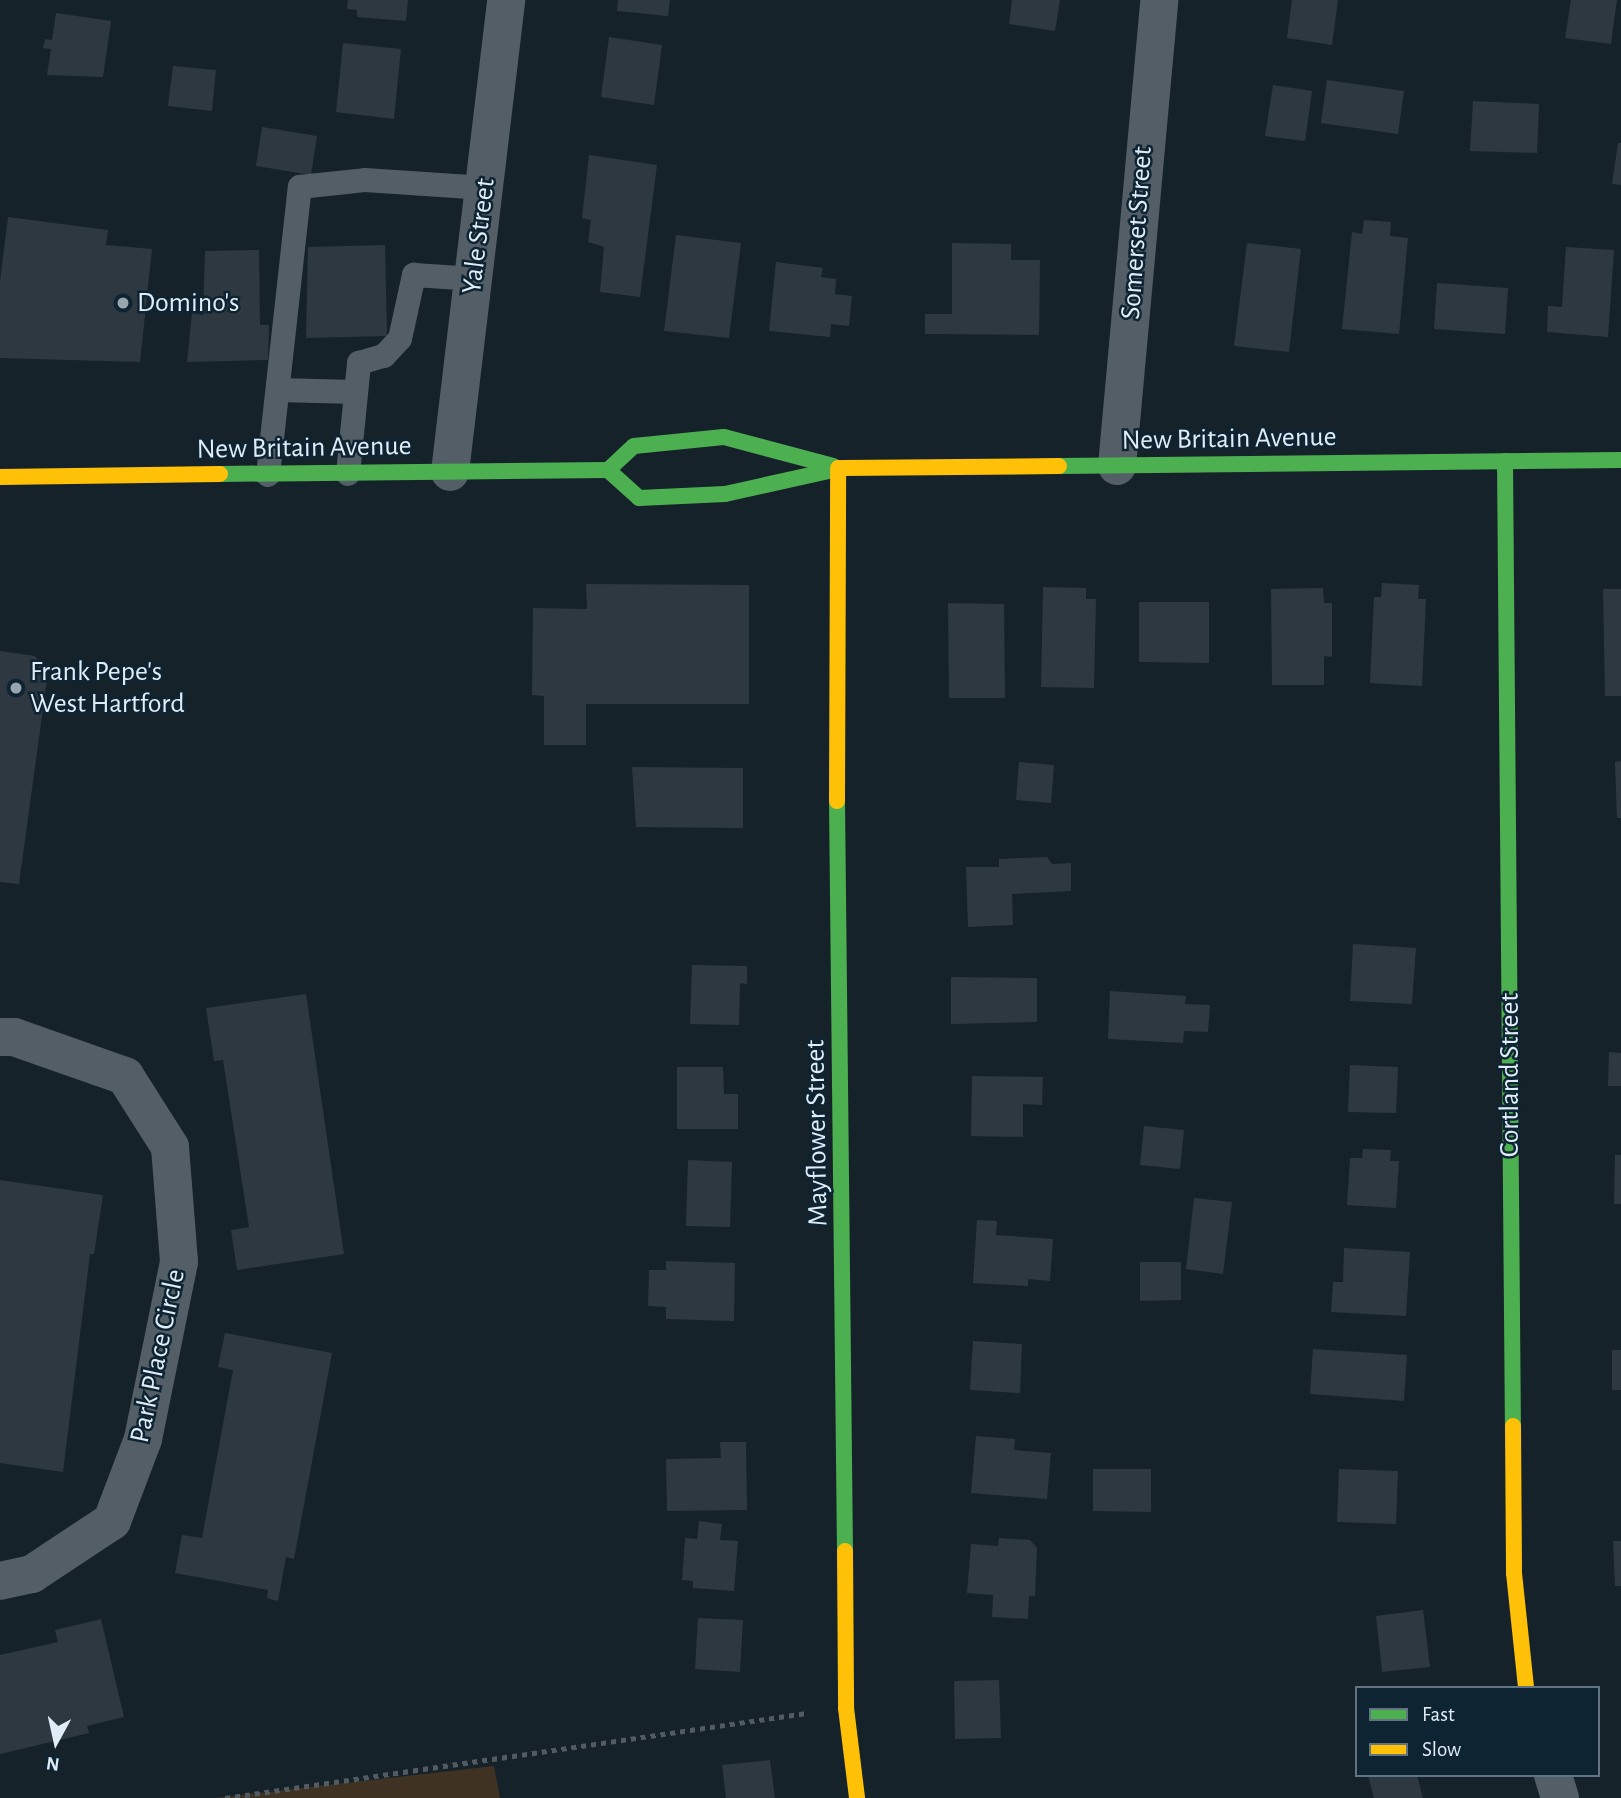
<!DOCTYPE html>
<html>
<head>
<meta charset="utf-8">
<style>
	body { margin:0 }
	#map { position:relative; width:1621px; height:1798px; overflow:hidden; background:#16222a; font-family:"Alegreya Sans",sans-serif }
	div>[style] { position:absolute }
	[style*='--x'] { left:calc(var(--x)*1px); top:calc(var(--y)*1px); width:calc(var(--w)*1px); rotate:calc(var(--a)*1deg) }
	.green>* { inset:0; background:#403223 }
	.building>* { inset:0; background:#2e3840 }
	.path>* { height:4.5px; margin-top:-2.25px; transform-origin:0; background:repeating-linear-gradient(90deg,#525b61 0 5px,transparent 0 10px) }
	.lane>* { height:24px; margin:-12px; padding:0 12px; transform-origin:12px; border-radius:12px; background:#535e66 }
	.street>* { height:38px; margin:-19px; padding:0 19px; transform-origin:19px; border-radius:19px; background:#535e66 }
	.fast>* { height:16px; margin:-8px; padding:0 8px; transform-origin:8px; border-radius:8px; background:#4caf50 }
	.slow>* { height:16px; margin:-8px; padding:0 8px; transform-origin:8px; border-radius:8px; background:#ffc107 }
	.dots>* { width:19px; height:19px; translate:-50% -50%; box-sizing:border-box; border:4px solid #0e2432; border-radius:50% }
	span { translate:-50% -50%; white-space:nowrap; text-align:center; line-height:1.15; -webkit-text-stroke:5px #0e2432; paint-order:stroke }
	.street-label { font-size:28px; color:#e0edf7 }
	.poi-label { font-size:28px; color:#e0edf7 }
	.left { translate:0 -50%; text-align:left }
	.legend { position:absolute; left:1355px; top:1686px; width:245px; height:91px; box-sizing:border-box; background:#0e2432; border:2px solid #627481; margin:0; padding:9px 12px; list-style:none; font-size:21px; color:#e0edf7 }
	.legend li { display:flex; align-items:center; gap:14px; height:35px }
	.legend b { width:35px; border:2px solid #627481 }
	.north { position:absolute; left:21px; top:1707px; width:70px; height:70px; -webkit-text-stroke:5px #0e2432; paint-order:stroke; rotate:188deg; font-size:19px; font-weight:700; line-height:28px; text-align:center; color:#e0edf7 }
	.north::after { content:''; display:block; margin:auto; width:24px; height:32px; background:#e0edf7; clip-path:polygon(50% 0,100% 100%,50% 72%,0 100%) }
</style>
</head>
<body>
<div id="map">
	<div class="green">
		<div style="clip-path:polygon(494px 1766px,500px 1798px,215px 1798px)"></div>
	</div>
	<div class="building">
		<div style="clip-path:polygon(348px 0,408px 0,406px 21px,357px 17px,357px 10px,347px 9px)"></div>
		<div style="clip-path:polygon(618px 0,670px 0,668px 16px,617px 11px)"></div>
		<div style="clip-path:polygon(1012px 0,1060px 0,1055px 31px,1009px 24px)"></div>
		<div style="clip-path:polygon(1292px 0,1338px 0,1332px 45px,1287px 38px)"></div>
		<div style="clip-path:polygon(1571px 0,1617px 0,1611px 44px,1565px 38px)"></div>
		<div style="clip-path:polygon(56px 13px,111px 21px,103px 77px,47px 75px,51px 49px,43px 48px,45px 39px,52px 40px)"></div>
		<div style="clip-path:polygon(609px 37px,662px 45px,654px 105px,601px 97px)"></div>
		<div style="clip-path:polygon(343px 43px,401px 49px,394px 119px,336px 112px)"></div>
		<div style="clip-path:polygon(173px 66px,216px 70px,212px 111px,168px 106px)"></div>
		<div style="clip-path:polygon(1327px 80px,1404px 91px,1398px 134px,1321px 123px)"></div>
		<div style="clip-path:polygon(1273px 85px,1312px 91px,1305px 141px,1265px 136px)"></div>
		<div style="clip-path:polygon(1473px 101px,1539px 104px,1537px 153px,1470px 151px)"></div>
		<div style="clip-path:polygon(262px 127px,317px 136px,311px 175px,256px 166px)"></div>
		<div style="clip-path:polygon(1618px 143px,1621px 143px,1621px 185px,1612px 184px)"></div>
		<div style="clip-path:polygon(589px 155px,657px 165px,640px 297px,600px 292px,604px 247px,588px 242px,591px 220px,582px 218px)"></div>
		<div style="clip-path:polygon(8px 217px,108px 230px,106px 245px,152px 249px,140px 362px,0 358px,0 281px)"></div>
		<div style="clip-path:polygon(1364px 220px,1391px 222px,1390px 236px,1408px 238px,1399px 334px,1342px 329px,1352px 232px,1362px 234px)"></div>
		<div style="clip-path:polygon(676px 235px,741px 243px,729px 338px,664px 331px)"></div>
		<div style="clip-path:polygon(952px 243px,1011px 244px,1011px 260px,1040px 260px,1039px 335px,925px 334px,925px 314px,952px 314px)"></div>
		<div style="clip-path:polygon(1247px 243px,1301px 249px,1289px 352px,1234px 346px)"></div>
		<div style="clip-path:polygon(385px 245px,387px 336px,306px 338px,308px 247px)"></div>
		<div style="clip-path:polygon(1566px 247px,1614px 250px,1608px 337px,1547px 332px,1548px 306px,1562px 307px)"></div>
		<div style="clip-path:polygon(259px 250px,260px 325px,269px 325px,268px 360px,187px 362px,192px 313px,203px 315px,205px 251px)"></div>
		<div style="clip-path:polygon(776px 262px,823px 268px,821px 277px,836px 279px,835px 294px,852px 296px,849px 326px,831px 324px,830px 337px,769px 331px)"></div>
		<div style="clip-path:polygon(1437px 283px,1508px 288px,1505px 334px,1434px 329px)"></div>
		<div style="clip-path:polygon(1382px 583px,1419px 585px,1418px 599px,1426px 599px,1422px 686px,1370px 683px,1374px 597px,1381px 597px)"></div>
		<div style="clip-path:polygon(586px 584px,749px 585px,749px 704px,586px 704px,586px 745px,544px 745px,544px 696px,532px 695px,533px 608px,587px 609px)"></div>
		<div style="clip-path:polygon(1043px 587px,1086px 588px,1086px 599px,1096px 599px,1094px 688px,1041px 687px)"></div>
		<div style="clip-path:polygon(1323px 588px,1324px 603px,1332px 603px,1332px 657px,1324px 656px,1324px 685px,1272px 685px,1271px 589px)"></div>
		<div style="clip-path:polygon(1603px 589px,1621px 589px,1621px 696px,1605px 696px)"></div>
		<div style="clip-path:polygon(1139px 602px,1209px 602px,1209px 663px,1139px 662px)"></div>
		<div style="clip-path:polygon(948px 603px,1004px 604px,1005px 698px,949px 698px)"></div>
		<div style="clip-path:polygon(0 651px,35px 656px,48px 672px,19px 884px,0 882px)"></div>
		<div style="clip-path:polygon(1621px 761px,1621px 818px,1617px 818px,1615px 762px)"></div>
		<div style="clip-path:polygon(1019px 762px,1054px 765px,1051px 803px,1016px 800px)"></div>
		<div style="clip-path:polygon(632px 767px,743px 768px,743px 828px,636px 827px)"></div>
		<div style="clip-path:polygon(1047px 857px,1052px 864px,1071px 863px,1071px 891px,1012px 894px,1013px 925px,968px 927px,966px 867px,999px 867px,999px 859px)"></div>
		<div style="clip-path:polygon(1353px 944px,1416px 948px,1412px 1004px,1350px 1001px)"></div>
		<div style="clip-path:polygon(692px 965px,747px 966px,747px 984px,740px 983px,739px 1025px,690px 1024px)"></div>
		<div style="clip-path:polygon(951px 977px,1037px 978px,1037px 1022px,951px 1024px)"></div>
		<div style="clip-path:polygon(1110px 991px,1186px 996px,1185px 1004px,1210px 1005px,1208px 1032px,1184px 1031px,1183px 1043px,1108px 1039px)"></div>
		<div style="clip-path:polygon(306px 994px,344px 1254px,237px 1270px,231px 1230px,249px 1227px,223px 1060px,214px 1061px,206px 1008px)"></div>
		<div style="clip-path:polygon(1609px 1052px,1621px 1053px,1621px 1086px,1608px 1086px)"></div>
		<div style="clip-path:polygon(1350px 1065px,1398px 1067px,1396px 1113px,1348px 1112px)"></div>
		<div style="clip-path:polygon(677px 1067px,723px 1067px,724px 1094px,738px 1094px,738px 1129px,677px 1129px)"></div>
		<div style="clip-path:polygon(972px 1076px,1043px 1077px,1042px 1105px,1023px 1104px,1023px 1137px,971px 1136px)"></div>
		<div style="clip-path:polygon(1144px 1126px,1184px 1130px,1180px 1169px,1140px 1165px)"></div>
		<div style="clip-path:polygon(1363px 1149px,1391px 1150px,1390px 1161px,1399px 1161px,1396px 1208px,1347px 1205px,1350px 1158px,1362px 1158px)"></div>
		<div style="clip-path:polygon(1615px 1155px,1621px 1155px,1621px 1204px,1614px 1204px)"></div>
		<div style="clip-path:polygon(688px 1160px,732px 1162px,730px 1227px,686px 1226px)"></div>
		<div style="clip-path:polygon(0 1180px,103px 1195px,94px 1254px,90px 1254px,63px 1472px,0 1463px)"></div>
		<div style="clip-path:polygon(1194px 1198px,1232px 1202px,1223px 1274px,1186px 1269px)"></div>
		<div style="clip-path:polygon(977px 1220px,997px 1221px,996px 1235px,1053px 1239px,1050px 1281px,1028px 1279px,1028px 1286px,973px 1283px)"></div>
		<div style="clip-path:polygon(1344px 1248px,1410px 1252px,1406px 1316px,1331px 1312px,1333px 1282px,1343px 1282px)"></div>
		<div style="clip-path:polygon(666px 1261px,735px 1263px,734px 1321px,666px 1319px,666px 1307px,648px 1306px,649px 1270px,666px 1270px)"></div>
		<div style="clip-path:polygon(1140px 1262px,1181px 1262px,1181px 1300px,1140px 1301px)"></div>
		<div style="clip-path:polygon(225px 1333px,332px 1353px,294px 1559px,286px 1557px,278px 1601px,267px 1598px,268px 1590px,175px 1573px,182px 1535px,202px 1538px,233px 1370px,218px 1367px)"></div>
		<div style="clip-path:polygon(973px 1341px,1022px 1344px,1020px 1393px,970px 1390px)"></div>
		<div style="clip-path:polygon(1313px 1349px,1407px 1355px,1404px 1401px,1310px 1394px)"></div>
		<div style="clip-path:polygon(1612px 1350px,1621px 1350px,1621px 1390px,1612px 1390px)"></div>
		<div style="clip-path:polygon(976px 1436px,1015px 1439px,1014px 1450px,1051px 1453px,1047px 1499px,971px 1493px)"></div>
		<div style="clip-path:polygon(720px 1442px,746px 1442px,747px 1510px,667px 1511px,666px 1459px,721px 1458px)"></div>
		<div style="clip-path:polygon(1093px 1469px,1151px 1469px,1151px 1512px,1093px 1511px)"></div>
		<div style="clip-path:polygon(1339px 1469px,1398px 1471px,1396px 1524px,1337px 1522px)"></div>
		<div style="clip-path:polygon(699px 1521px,722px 1524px,720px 1540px,738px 1541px,734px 1591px,693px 1588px,693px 1581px,682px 1580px,685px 1538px,697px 1539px)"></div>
		<div style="clip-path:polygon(999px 1538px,1030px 1540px,1037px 1548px,1035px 1596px,1029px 1596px,1028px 1619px,992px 1617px,993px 1595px,967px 1593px,971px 1544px,998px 1546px)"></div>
		<div style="clip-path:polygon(1613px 1541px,1621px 1541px,1621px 1586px,1615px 1586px)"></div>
		<div style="clip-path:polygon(1423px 1610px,1430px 1667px,1382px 1672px,1376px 1616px)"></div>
		<div style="clip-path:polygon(698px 1618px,743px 1620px,740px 1672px,695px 1669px)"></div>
		<div style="clip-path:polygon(101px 1619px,124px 1717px,87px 1726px,89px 1733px,0 1754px,0 1655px,58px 1642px,55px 1630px)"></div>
		<div style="clip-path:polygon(999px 1680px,1001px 1738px,955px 1739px,954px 1681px)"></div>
		<div style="clip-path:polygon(770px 1760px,775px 1798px,726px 1798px,722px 1765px)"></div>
		<div style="clip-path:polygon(1368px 1775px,1417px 1775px,1423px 1798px,1374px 1798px)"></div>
	</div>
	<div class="path">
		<div style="--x:225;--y:1798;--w:588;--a:-8.31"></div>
	</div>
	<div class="lane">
		<div style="--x:278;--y:390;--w:78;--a:1.5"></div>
		<div style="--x:348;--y:474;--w:112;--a:-84.3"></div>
		<div style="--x:359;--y:363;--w:26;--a:-16"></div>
		<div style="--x:384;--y:356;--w:23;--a:-47"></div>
		<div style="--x:400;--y:339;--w:66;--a:-77.7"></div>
		<div style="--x:414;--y:275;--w:61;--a:3.8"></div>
		<div style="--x:268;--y:475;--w:290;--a:-83.7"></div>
		<div style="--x:300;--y:187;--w:65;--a:-6.1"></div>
		<div style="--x:365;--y:180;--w:120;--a:3.8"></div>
	</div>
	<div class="street">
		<div style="--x:1117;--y:466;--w:468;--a:-84.8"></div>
		<div style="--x:450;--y:472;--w:475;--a:-83.2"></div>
		<div style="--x:0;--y:1037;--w:14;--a:0"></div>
		<div style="--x:14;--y:1037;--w:118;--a:19.4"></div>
		<div style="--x:125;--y:1076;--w:84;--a:57.6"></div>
		<div style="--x:170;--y:1147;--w:115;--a:85.5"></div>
		<div style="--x:179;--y:1262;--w:181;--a:101.5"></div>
		<div style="--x:143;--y:1439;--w:88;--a:110.7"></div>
		<div style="--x:112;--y:1521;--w:96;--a:146.5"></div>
		<div style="--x:32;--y:1574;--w:33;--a:168"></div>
		<div style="--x:1553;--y:1775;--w:24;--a:73"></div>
	</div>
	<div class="fast">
		<div style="--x:1505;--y:461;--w:965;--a:89.53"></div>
		<div style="--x:1059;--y:466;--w:562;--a:-0.61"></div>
		<div style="--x:608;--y:470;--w:35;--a:-43"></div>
		<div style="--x:634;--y:446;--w:90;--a:-5.7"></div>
		<div style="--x:724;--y:437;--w:113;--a:14.9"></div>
		<div style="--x:220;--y:474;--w:388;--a:-0.6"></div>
		<div style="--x:608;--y:470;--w:42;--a:42.1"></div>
		<div style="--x:639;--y:498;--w:86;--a:-2.7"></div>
		<div style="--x:725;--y:494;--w:120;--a:-12.5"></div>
		<div style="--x:837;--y:801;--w:750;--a:89.39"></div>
	</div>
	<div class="slow">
		<div style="--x:842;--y:468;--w:217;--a:-0.5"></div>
		<div style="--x:0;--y:477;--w:220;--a:-0.8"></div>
		<div style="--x:837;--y:801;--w:333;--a:-89.8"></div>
		<div style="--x:1513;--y:1426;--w:147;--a:89.6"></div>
		<div style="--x:1514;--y:1573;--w:116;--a:84"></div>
		<div style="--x:845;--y:1551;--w:157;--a:89.6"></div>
		<div style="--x:846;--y:1708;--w:91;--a:83"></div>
	</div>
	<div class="dots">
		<div style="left:123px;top:303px;background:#99a6af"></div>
		<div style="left:16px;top:688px;background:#99a6af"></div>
	</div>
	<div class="street-label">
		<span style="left:1137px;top:233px;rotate:-86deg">Somerset Street</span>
		<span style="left:479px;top:236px;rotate:-83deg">Yale Street</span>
		<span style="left:1229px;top:439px;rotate:-1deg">New Britain Avenue</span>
		<span style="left:304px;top:448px;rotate:-1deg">New Britain Avenue</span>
		<span style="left:1510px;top:1075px;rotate:-90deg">Cortland Street</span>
		<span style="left:817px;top:1133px;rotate:-91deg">Mayflower Street</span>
		<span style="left:158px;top:1356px;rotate:-78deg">Park Place Circle</span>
	</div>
	<div class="poi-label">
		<span class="left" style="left:137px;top:303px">Domino's</span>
		<span class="left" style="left:30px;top:688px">Frank Pepe's<br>West Hartford</span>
	</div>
	<ul class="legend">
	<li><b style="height:9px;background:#4caf50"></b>Fast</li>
	<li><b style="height:9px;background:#ffc107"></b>Slow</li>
	</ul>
	<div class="north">N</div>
</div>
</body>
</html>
